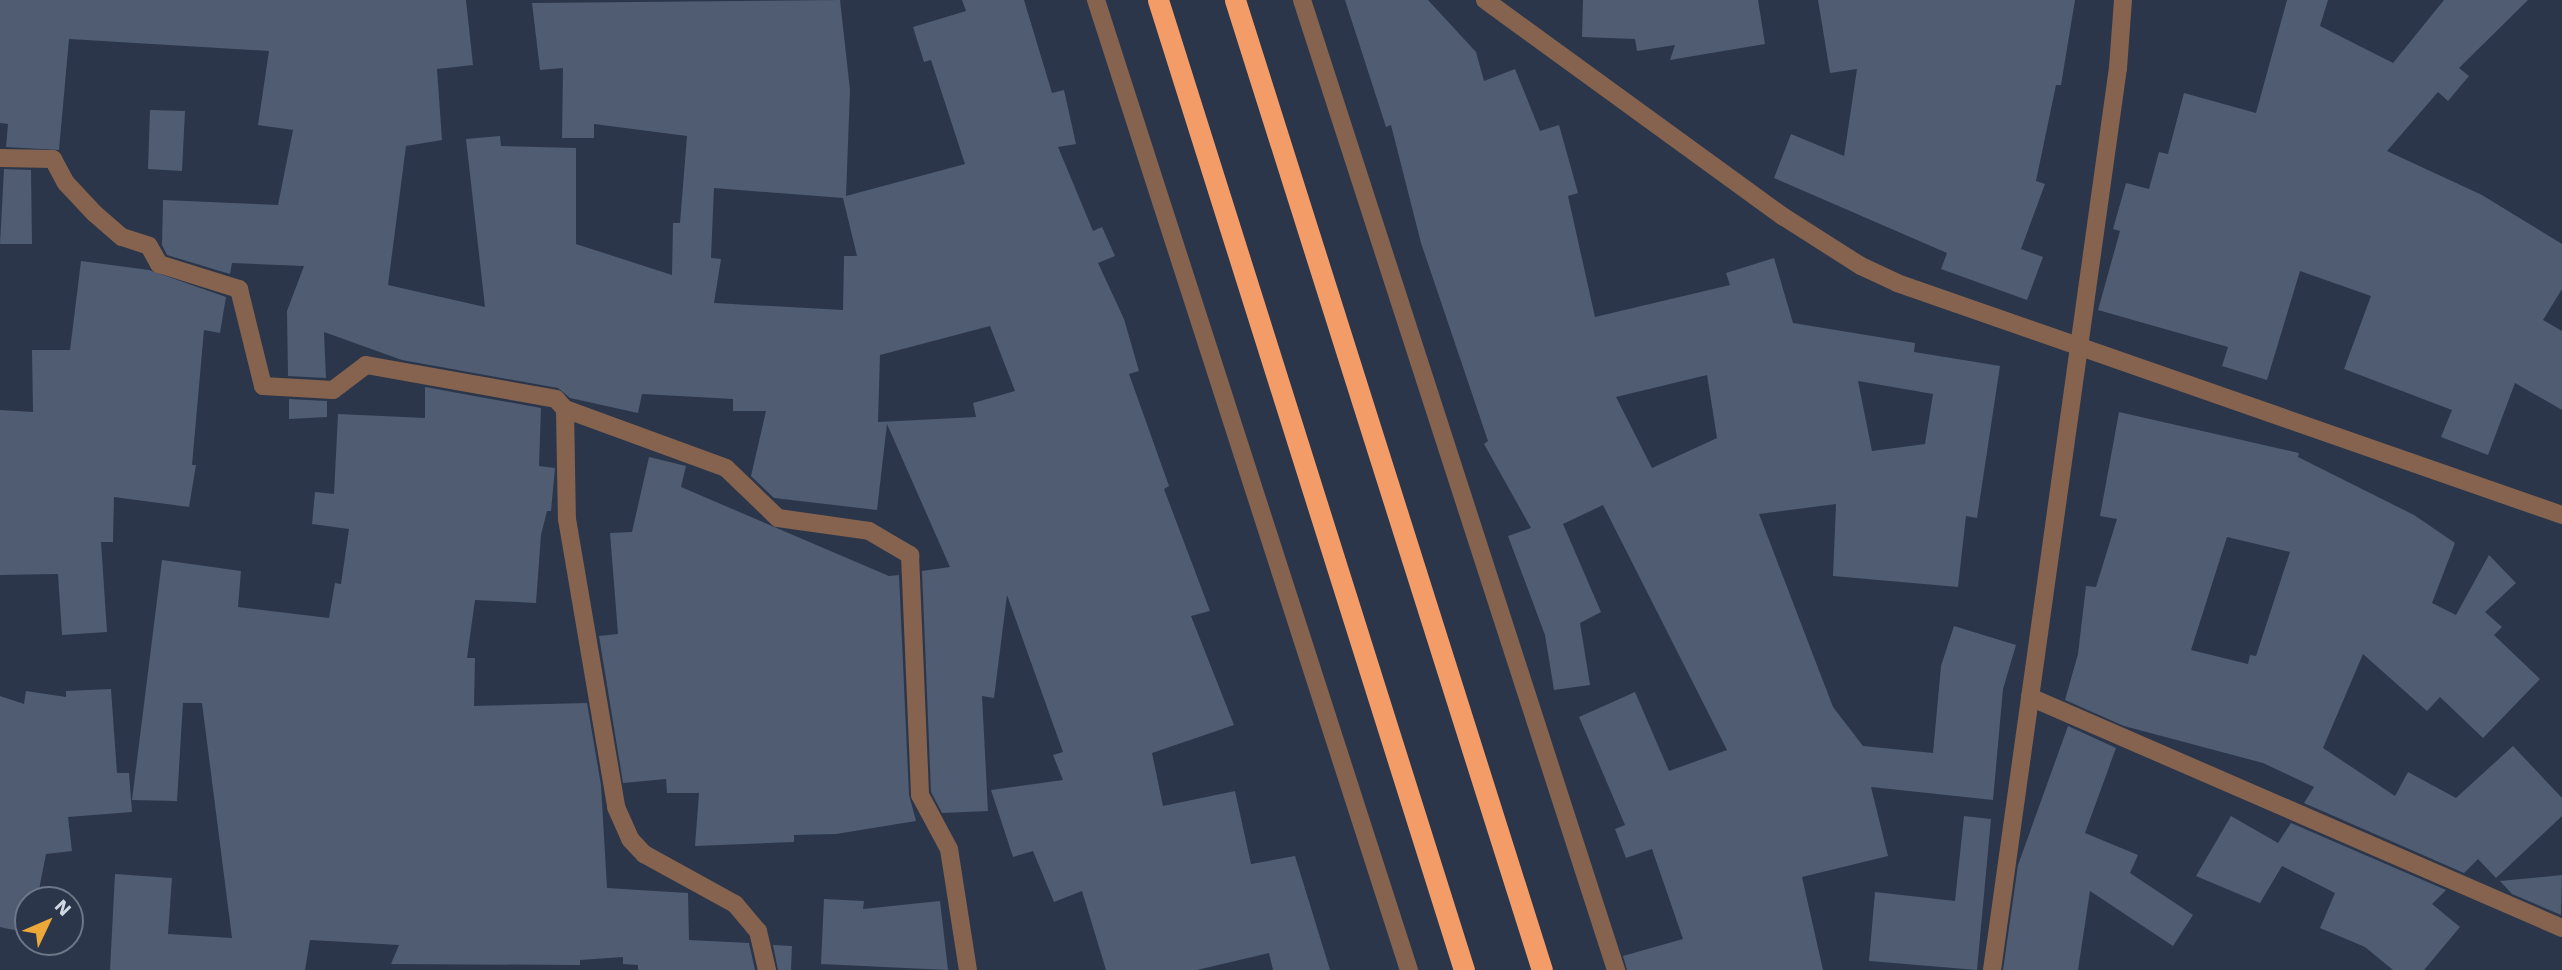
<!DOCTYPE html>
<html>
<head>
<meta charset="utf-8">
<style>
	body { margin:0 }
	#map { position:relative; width:2562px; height:970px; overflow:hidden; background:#2b364a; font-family:"Work Sans",sans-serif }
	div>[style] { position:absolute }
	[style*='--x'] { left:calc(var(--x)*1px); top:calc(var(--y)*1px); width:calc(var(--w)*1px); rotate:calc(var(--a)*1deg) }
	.building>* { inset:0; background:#4f5c71 }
	.minor>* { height:18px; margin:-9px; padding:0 9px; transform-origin:9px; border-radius:9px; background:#86634e }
	.highway>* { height:21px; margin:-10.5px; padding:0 10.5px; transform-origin:10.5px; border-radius:10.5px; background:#f39c68 }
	span { translate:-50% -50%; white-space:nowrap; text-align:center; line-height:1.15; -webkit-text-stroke:5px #2b364a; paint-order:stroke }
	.north { position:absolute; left:14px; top:886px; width:70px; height:70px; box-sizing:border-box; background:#2b364a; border:2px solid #6d7788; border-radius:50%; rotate:46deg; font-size:19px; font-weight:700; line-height:28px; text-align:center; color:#d0d8e4 }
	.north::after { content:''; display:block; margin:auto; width:24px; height:32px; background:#eca93a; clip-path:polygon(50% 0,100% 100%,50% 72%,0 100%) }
</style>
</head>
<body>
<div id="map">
	<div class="building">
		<div style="clip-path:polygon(evenodd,0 0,466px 0,473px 65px,437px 69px,442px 140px,406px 146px,388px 285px,485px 307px,466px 139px,500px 136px,501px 146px,576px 148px,576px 244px,672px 275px,673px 223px,680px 223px,687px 136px,594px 124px,594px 138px,562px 138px,563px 68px,540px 70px,532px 3px,840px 0,850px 90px,846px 196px,965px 164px,931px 60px,924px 62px,913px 27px,966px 11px,962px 0,1024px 0,1052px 93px,1064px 90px,1076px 144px,1058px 147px,1093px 231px,1102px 227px,1115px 256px,1098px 263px,1124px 319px,1139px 371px,1129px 374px,1169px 486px,1164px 489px,1210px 611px,1191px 616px,1234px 725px,1152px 753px,1163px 806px,1235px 791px,1251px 864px,1295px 856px,1330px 970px,1273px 970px,1269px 953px,1197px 970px,1106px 970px,1082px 891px,1054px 902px,1033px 851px,1013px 857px,991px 790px,1063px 780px,1053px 755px,1063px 752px,1007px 595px,994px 698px,982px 696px,988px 811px,942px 813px,931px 792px,922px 571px,950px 567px,887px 424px,877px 510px,774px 498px,751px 476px,766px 411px,733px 411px,733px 399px,642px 394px,638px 413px,570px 398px,558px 388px,402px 360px,324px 332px,326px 378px,288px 376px,287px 311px,304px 266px,232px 263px,230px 274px,167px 255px,162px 245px,163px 200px,278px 205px,293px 130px,258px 125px,269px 51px,69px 39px,59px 150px,6px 147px,8px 124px,0 123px,0 0,714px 188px,843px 198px,857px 256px,844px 256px,843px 310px,714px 303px,721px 259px,711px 258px,714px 188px,0 0,990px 326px,1015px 391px,973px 403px,976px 417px,878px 422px,880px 355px,990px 326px)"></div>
		<div style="clip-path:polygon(evenodd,1345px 0,1428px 0,1476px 52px,1484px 81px,1515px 69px,1540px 131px,1559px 125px,1578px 193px,1568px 196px,1595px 317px,1730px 285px,1726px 273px,1774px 258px,1793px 323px,1915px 343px,1914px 352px,2000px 366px,1977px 518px,1966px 516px,1958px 587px,1833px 576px,1836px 504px,1759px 514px,1833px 707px,1863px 746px,1933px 753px,1941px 666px,1954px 626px,2016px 645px,2003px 689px,1993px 800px,1871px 787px,1888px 856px,1802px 877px,1823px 970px,1627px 970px,1623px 956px,1683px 939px,1652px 849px,1626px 858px,1615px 829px,1625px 825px,1579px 717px,1635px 692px,1669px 771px,1727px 750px,1603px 505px,1563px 524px,1601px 612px,1580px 623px,1590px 685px,1554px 690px,1545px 635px,1508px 536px,1531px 528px,1484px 444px,1488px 441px,1421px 243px,1391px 125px,1386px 127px,1345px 0,1707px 375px,1717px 438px,1652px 468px,1616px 397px,1707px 375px,1345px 0,1858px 381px,1933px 394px,1925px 444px,1872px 451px,1858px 381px)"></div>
		<div style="clip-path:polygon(1583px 0,1758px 0,1765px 44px,1670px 60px,1675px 45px,1637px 51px,1635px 39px,1582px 37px)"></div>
		<div style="clip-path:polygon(1818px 0,2075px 0,2061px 85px,2056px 85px,2036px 181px,2045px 184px,2021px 249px,2043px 257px,2027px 300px,1941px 269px,1947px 253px,1774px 178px,1791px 134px,1844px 156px,1857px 69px,1830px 73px)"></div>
		<div style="clip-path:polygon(2287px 0,2328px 0,2320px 26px,2393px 63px,2444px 0,2528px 0,2459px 68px,2469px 76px,2448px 101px,2438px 92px,2387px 151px,2482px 195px,2562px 244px,2562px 289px,2543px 320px,2562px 331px,2562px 410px,2515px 383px,2488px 455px,2441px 437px,2452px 410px,2344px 369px,2371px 296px,2300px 271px,2267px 380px,2222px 366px,2228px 347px,2098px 310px,2120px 231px,2113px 229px,2126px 183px,2149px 189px,2159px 152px,2168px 154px,2184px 93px,2256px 113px)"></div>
		<div style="clip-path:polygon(150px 110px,185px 111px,182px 171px,148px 169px)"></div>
		<div style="clip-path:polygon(4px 169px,31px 170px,32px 244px,0 244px)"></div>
		<div style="clip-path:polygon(81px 261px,149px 270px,226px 297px,220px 333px,204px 330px,192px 465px,196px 465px,189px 507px,114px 497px,113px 542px,101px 542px,107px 632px,62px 635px,58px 574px,0 575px,0 410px,33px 412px,32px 350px,70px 350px)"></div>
		<div style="clip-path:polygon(425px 387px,541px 408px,539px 466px,555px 468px,551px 511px,547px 511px,541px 535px,536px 603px,475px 600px,467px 658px,475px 658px,474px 706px,587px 703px,601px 785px,607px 888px,688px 893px,689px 940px,749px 943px,755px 970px,638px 970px,638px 965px,623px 964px,623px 957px,580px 960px,580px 965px,391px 964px,399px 945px,310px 940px,305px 970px,110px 970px,115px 874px,172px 878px,168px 934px,232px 938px,202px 703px,183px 703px,177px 801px,132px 800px,162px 560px,241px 571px,238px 607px,329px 618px,335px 583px,341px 584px,349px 529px,312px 524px,315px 492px,334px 494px,338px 414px,425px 418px)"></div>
		<div style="clip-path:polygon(289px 399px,327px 401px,327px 417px,289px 419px)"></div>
		<div style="clip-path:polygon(evenodd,2119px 412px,2299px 453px,2298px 457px,2414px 515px,2455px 543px,2432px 603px,2456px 615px,2489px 555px,2516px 583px,2485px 612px,2502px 627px,2494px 635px,2540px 679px,2483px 738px,2440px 697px,2427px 711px,2363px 654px,2323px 748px,2395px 796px,2408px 772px,2456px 798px,2513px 746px,2562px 798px,2562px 816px,2496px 878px,2478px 859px,2464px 873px,2304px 803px,2314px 787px,2263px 763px,2124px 726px,2065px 700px,2078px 654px,2086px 586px,2096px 587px,2117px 519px,2100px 516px,2119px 412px,2227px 537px,2290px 552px,2256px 656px,2250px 655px,2248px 664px,2191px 650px,2227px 537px)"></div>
		<div style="clip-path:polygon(649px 457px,686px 466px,681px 487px,889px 576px,899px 575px,909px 795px,916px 821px,836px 834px,794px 835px,794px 842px,695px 846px,699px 793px,667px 793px,666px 779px,623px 783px,599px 636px,618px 634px,610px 533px,632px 532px)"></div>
		<div style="clip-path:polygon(111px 689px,117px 773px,129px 773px,132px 812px,68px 817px,72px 851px,46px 854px,37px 900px,28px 900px,28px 933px,0 927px,0 696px,24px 704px,26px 691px,66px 697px,66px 691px)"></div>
		<div style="clip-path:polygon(2068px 726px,2116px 748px,2085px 833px,2138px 855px,2130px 873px,2193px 915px,2173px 946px,2090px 891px,2078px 970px,2003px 970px,2018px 865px)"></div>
		<div style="clip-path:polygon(1964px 816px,1991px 819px,1977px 970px,1869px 961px,1875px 892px,1955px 901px)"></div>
		<div style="clip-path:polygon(2231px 816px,2278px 843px,2291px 823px,2446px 890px,2432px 904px,2460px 927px,2424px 970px,2393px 970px,2365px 947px,2320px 928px,2335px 893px,2282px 866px,2260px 903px,2196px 876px)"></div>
		<div style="clip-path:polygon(2562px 875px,2561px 915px,2512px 894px,2500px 881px)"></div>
		<div style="clip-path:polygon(824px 899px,864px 901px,863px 909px,940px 901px,948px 970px,821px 964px)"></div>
		<div style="clip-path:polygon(773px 945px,792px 946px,791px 970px,778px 970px)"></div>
	</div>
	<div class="minor">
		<div style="--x:1096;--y:0;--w:1019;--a:72.12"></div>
		<div style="--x:1302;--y:0;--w:1020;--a:72.06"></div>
		<div style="--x:1485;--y:0;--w:369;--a:36"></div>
		<div style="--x:1784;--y:217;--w:91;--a:32.5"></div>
		<div style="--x:1861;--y:266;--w:40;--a:25"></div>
		<div style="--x:1897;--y:283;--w:704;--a:19.23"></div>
		<div style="--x:0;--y:158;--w:53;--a:1.1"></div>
		<div style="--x:53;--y:159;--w:27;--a:62"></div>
		<div style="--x:66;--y:183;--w:41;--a:47"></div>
		<div style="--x:94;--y:213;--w:37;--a:41"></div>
		<div style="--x:122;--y:237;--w:28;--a:18"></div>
		<div style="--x:149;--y:246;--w:21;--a:61"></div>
		<div style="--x:159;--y:264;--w:84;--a:17.4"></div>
		<div style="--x:239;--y:289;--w:100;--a:76.1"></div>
		<div style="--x:263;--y:386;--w:70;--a:3.3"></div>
		<div style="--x:333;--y:390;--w:41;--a:-37.1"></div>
		<div style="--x:366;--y:365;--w:193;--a:10.1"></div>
		<div style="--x:556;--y:399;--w:13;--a:48"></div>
		<div style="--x:565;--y:409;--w:171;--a:20.1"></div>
		<div style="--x:726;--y:468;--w:72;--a:43.9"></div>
		<div style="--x:778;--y:518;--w:92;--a:8.1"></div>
		<div style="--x:869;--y:531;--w:48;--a:30.3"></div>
		<div style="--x:910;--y:555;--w:240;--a:87.6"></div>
		<div style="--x:920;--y:795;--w:61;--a:61.8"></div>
		<div style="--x:949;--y:849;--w:122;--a:81.1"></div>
		<div style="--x:565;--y:409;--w:110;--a:89"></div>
		<div style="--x:567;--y:519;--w:292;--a:80.3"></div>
		<div style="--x:616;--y:807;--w:35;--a:66"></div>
		<div style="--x:630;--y:839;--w:21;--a:47"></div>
		<div style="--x:644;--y:854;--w:104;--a:28.8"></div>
		<div style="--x:735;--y:904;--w:35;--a:50"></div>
		<div style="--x:758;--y:931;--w:40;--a:77"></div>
		<div style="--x:2030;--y:697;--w:580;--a:23.47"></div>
		<div style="--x:1992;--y:970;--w:911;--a:-82.05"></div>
		<div style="--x:2118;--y:68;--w:68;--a:-85.8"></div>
	</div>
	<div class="highway">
		<div style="--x:1158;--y:0;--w:1017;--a:72.49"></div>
		<div style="--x:1235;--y:0;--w:1017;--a:72.44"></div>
	</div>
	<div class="north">N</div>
</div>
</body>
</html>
